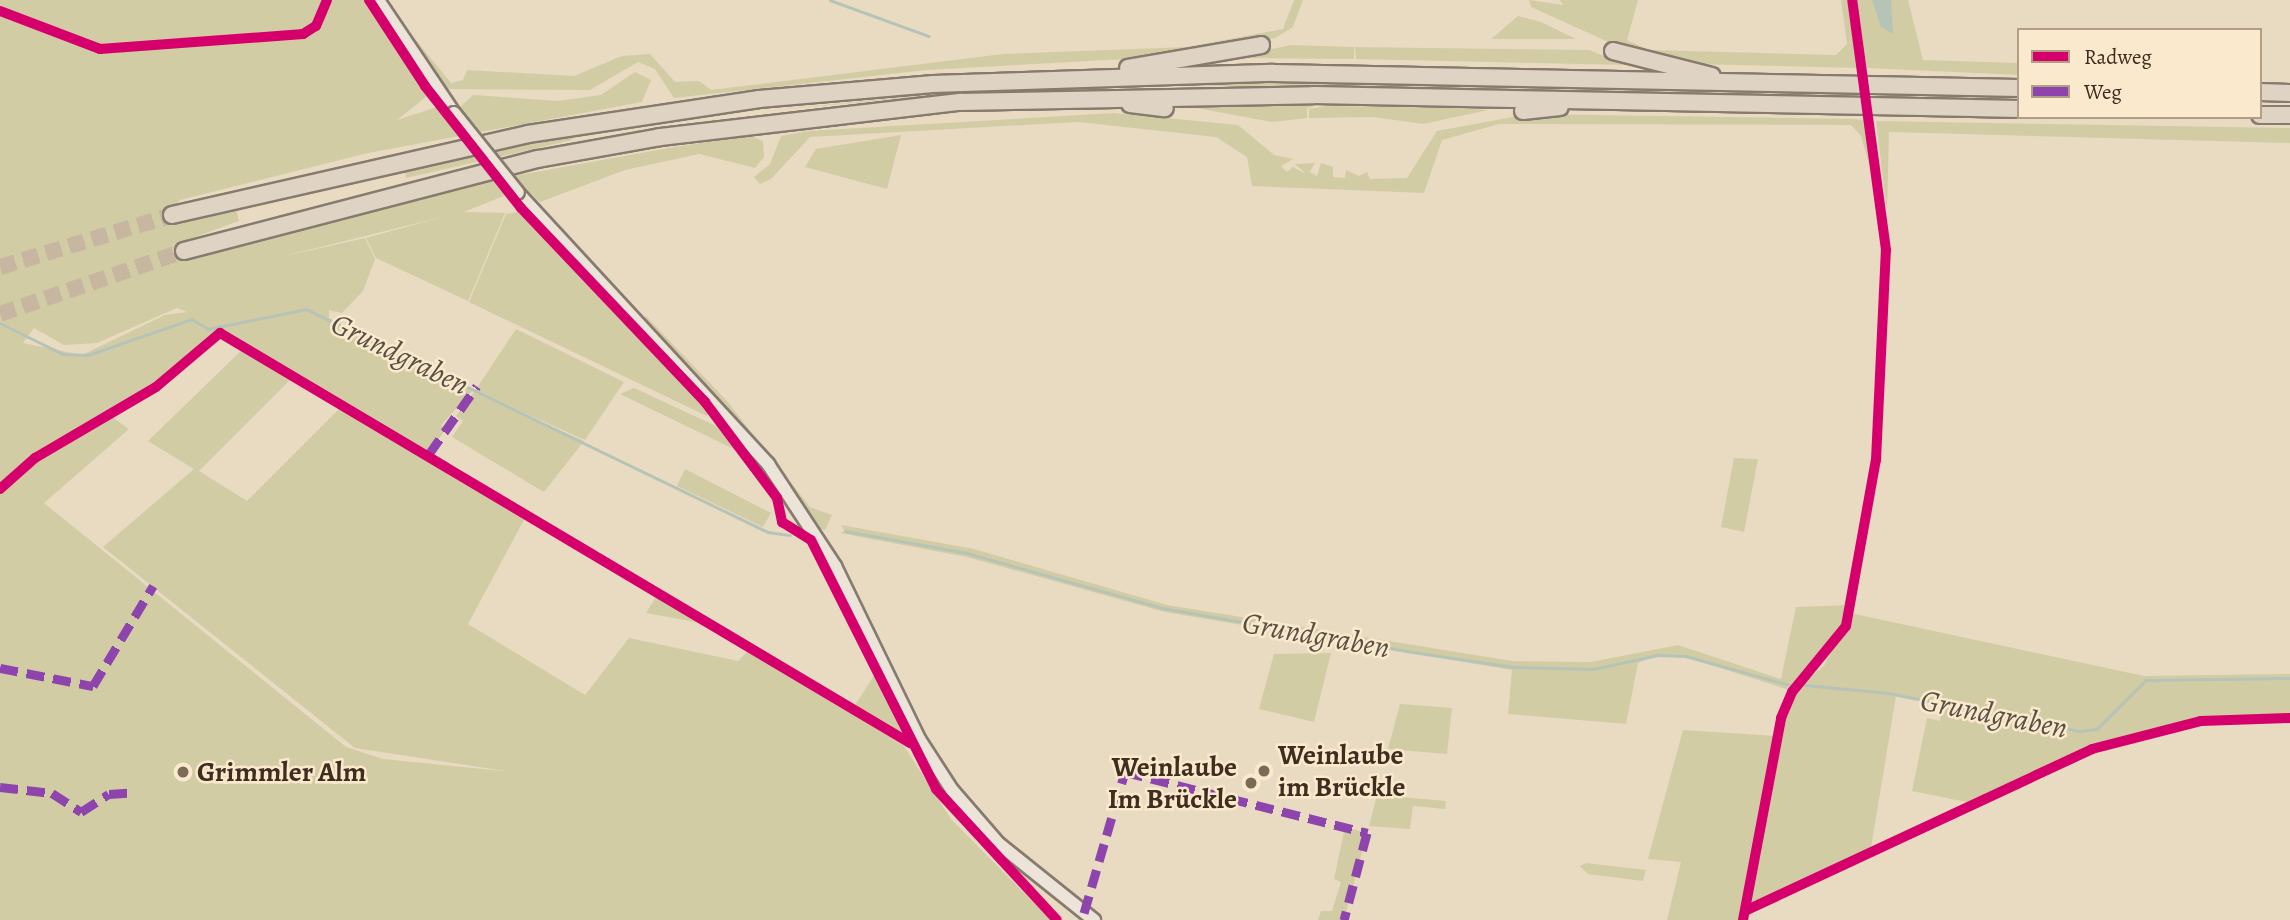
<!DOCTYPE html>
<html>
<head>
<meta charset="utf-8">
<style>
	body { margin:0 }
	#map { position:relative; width:2290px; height:920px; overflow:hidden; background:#e9dac2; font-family:Alegreya,serif }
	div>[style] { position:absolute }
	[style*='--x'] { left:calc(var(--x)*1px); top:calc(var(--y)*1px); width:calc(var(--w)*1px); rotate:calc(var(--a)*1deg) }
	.green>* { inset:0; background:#d2cca4 }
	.water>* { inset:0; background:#b6c4b8 }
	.stream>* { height:2.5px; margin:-1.25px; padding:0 1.25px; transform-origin:1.25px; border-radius:1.25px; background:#b6c4b8 }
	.motorway-tunnel>* { height:16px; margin-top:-8px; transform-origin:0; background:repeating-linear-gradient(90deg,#c7b7a1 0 16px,transparent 0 24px) }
	.roads { filter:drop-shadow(2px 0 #867b6e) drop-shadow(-2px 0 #867b6e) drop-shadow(0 2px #867b6e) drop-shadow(0 -2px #867b6e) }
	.secondary>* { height:12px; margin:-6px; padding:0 6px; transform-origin:6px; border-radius:6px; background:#ece4d8 }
	.motorway>* { height:16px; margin:-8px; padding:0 8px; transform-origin:8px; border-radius:8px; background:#dfd4c3 }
	.bridges { filter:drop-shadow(2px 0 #867b6e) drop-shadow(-2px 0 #867b6e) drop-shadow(0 2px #867b6e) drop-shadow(0 -2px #867b6e) }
	.secondary-bridge>* { height:12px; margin:-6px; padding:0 6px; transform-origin:6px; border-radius:6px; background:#ece4d8 }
	.quiet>* { height:9px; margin-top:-4.5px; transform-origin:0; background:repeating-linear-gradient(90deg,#8e44ad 0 18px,transparent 0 27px) }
	.cycleway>* { height:10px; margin:-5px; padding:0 5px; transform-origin:5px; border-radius:5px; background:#d6006c }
	.dots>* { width:19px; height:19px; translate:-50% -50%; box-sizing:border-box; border:4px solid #fbe9cd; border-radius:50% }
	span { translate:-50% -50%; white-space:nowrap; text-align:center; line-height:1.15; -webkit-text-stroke:5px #fbe9cd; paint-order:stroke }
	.poi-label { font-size:28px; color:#3f2d1f; font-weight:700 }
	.left { translate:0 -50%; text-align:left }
	.right { translate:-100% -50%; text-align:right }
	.water-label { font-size:30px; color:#575044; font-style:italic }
	.legend { position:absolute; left:2017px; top:28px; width:245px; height:91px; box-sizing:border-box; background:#fbe9cd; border:2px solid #b09e87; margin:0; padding:9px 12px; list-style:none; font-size:21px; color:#3f2d1f }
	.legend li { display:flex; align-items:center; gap:14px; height:35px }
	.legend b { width:35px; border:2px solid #b09e87 }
</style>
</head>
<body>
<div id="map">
	<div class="green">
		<div style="clip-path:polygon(evenodd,0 0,365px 0,427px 96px,397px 120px,437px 107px,453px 129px,471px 125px,458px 109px,473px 95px,558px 101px,601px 95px,635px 72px,651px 80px,642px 102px,368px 153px,180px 200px,172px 209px,179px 221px,236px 209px,239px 221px,187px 240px,184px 246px,193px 258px,492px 180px,674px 147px,750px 136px,763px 141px,764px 157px,755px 168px,699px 154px,625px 170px,540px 202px,518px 182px,499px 185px,506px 195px,464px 212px,505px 213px,468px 301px,376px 258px,366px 238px,446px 216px,276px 258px,365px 238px,375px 259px,363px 291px,342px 313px,329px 310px,329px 318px,472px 391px,441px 425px,446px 429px,428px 454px,526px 516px,468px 624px,585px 695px,629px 638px,738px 661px,749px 650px,904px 746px,951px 819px,1051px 920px,0 920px,0 0,177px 308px,187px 312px,165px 315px,82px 355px,23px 343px,34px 328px,64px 345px,97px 343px,177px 308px,0 0,220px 333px,233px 336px,268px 358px,247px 345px,148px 441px,194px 469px,103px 547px,355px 748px,512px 772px,383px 759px,346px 747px,44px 503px,129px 429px,109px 415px,176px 373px,220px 333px,0 0,295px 375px,371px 419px,344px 404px,247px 501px,199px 471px,295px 375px)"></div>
		<div style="clip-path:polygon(383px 0,451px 83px,463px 80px,467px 70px,574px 76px,622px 56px,650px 54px,675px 82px,699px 81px,711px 90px,1003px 54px,1187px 47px,1283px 29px,1294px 0,1303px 0,1293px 27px,1275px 38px,1162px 57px,927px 70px,674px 98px,655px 69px,638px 62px,590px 90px,448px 89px)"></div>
		<div style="clip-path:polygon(1529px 0,1563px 5px,1560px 0,1638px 0,1627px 40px,1649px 50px,1836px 55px,1847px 44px,1841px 0,1849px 0,1862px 68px,1688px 64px,1615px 45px,1531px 7px)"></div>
		<div style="clip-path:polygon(1854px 0,1908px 0,1923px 60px,2019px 63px,2019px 75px,1867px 68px)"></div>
		<div style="clip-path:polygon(1518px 16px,1541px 22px,1576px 39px,1491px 39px)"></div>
		<div style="clip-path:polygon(1291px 45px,1354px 47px,1354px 59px,1231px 58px)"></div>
		<div style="clip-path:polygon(1355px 47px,1589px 50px,1627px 65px,1356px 59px)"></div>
		<div style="clip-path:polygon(1218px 82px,1813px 92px,1851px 97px,1163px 85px,980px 91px,758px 112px,972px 90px)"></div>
		<div style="clip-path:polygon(1326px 106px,1458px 108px,1488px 110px,1423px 124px,1374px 117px,1309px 118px,1309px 109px)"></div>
		<div style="clip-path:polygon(1191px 107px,1309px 106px,1314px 107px,1307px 108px,1307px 118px,1272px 122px)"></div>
		<div style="clip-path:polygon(1114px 113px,1238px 125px,1274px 155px,1293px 159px,1281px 166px,1287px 172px,1293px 167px,1306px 174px,1295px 164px,1315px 163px,1310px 172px,1317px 176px,1321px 163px,1333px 167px,1333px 177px,1345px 178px,1346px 170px,1359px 176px,1367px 172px,1370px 179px,1407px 178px,1437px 131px,1529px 114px,1854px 119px,1869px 121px,1880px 202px,1861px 136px,1851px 125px,1499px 124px,1442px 140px,1424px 193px,1252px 186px,1247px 157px,1216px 137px,1078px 122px,810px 137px,771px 179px,760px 184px,754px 177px,770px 164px,781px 136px,808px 131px)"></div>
		<div style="clip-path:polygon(1876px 121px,2290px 128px,2290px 143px,1889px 132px,1887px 211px)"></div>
		<div style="clip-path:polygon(901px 135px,887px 189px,805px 167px,816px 149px)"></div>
		<div style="clip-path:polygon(573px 136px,572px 140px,406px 178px,405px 169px)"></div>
		<div style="clip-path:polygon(522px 211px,709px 411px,707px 416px,469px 302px,506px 214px)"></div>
		<div style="clip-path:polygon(646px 316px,727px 401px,810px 507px,832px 515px,825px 530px,817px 528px,771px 461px,641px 320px)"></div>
		<div style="clip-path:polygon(516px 329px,624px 382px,585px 440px,475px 391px)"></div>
		<div style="clip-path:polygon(634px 388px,716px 426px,738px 451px,620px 394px)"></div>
		<div style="clip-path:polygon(474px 392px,584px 441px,544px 492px,452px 437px,463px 421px,456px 416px)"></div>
		<div style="clip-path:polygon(1734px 458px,1758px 459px,1744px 532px,1721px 527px)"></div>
		<div style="clip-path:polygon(685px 469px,771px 513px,763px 527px,677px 486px)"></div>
		<div style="clip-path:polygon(841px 525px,974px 549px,1167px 605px,1512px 661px,1591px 662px,1678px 645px,1781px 679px,1796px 607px,1851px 605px,1850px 613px,2144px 676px,2290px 674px,2290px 715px,2228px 715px,2091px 745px,1971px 803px,1912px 791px,1927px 718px,1940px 721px,1942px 704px,1896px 696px,1870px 854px,1745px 905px,1739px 920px,1667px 920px,1681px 862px,1648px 859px,1683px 730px,1776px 736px,1792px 692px,1824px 666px,1832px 651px,1789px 690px,1686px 657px,1658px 655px,1638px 663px,1626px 724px,1508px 714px,1512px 670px,1165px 612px,967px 557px,840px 533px,845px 531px)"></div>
		<div style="clip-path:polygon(658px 594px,706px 624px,646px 613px)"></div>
		<div style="clip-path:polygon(1331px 653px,1314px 722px,1259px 709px,1274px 654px)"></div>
		<div style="clip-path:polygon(875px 674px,897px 722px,902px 737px,852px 710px)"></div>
		<div style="clip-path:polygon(1400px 704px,1452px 708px,1447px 754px,1388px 749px)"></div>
		<div style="clip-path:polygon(1377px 795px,1446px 801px,1445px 809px,1413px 806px,1410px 829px,1369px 826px)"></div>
		<div style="clip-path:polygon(1345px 827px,1367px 833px,1344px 920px,1318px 920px,1321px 911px,1332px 911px,1341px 882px,1334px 879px)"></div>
		<div style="clip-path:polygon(1586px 863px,1646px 870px,1643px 881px,1588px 874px,1580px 866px)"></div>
	</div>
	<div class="water">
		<div style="clip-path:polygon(1872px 0,1891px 0,1893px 34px,1881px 27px)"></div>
	</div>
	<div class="stream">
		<div style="--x:830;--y:0;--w:105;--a:20"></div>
		<div style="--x:0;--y:323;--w:70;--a:26.2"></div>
		<div style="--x:63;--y:354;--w:25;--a:2"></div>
		<div style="--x:88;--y:355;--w:110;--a:-19.1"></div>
		<div style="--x:192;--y:319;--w:19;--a:32"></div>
		<div style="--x:208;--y:329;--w:100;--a:-11.5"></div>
		<div style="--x:306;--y:309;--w:513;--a:25.77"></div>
		<div style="--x:768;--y:532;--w:22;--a:8"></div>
		<div style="--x:845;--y:531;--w:124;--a:10.2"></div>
		<div style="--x:967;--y:553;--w:204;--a:15.7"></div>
		<div style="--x:1163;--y:608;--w:254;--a:10"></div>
		<div style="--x:1413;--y:652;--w:101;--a:8.5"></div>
		<div style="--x:1513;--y:667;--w:80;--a:1.4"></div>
		<div style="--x:1593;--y:669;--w:66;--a:-12.2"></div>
		<div style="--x:1658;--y:655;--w:28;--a:2"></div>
		<div style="--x:1686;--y:656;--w:108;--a:15.6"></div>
		<div style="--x:1805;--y:685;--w:83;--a:5.5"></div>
		<div style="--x:1888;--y:693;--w:196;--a:11.2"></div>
		<div style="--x:2080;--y:731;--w:17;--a:-7"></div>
		<div style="--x:2097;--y:729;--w:69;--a:-45"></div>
		<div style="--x:2146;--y:680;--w:144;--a:-0.8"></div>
	</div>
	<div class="motorway-tunnel">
		<div style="--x:0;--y:267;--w:180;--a:-16.8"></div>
		<div style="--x:0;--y:314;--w:194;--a:-18.9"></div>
	</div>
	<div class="roads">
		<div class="secondary">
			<div style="--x:378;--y:0;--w:136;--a:56.1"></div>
			<div style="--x:518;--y:193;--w:369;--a:47.3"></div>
			<div style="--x:768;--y:464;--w:122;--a:56.7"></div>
			<div style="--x:835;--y:566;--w:192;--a:64.1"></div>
			<div style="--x:919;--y:739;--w:61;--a:57.1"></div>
			<div style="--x:952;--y:790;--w:72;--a:49"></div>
			<div style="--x:999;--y:844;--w:122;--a:38.7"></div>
		</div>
		<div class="motorway">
			<div style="--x:1613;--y:51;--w:102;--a:14.2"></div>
			<div style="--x:1128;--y:68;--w:135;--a:-9.8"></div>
			<div style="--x:2260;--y:92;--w:30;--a:2"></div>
			<div style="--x:1130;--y:104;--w:35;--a:7"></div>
			<div style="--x:1523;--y:111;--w:37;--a:-6"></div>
			<div style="--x:2260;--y:115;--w:30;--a:0"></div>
			<div style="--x:172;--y:215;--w:365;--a:-12.8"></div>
			<div style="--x:528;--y:134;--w:234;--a:-8.6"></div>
			<div style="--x:759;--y:99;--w:175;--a:-4.9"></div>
			<div style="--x:933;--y:84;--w:340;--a:-1.9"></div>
			<div style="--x:1273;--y:73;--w:746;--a:1.15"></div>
			<div style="--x:184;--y:251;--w:366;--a:-14.6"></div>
			<div style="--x:538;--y:159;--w:124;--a:-10.2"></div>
			<div style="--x:660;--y:137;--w:302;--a:-6.7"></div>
			<div style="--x:960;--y:102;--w:354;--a:-1.1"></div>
			<div style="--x:1314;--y:95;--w:705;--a:1.14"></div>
		</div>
	</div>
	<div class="bridges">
		<div class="secondary-bridge">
			<div style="--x:454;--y:113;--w:102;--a:51.3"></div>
		</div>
	</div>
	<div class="quiet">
		<div style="--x:429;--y:454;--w:83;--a:-54.8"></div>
		<div style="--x:0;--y:668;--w:95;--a:11"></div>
		<div style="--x:93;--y:686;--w:117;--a:-59"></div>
		<div style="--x:0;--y:787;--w:52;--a:6.6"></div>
		<div style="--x:52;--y:793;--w:35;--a:33"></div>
		<div style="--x:81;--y:812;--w:33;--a:-33"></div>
		<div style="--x:109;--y:794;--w:26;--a:-4"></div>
		<div style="--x:1084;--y:913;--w:147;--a:-73.8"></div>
		<div style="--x:1125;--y:772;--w:250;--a:14.1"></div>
		<div style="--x:1367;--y:833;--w:90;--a:104.8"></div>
	</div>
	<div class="cycleway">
		<div style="--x:369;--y:0;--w:103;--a:56.9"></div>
		<div style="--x:425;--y:86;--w:155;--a:51.8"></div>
		<div style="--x:521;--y:208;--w:267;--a:46.5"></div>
		<div style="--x:705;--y:402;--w:120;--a:53.1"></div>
		<div style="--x:777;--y:498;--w:25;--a:78"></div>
		<div style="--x:782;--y:522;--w:34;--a:32"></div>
		<div style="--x:811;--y:540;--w:279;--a:63.3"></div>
		<div style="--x:936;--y:789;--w:178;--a:47.3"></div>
		<div style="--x:0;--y:11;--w:107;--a:20.8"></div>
		<div style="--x:100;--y:49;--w:204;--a:-4.2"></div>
		<div style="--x:303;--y:34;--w:15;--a:-32"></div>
		<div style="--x:316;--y:26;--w:28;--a:-67"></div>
		<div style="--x:0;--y:489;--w:47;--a:-41.5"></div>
		<div style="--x:35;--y:458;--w:140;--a:-30.4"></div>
		<div style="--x:156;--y:387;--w:84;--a:-40.2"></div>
		<div style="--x:220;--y:333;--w:803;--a:30.72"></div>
		<div style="--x:1747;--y:910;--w:381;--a:-25"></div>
		<div style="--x:2092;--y:749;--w:113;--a:-14.4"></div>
		<div style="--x:2201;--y:721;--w:89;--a:-1.9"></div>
		<div style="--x:1743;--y:920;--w:206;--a:-79.3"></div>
		<div style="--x:1781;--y:718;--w:28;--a:-67"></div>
		<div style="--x:1792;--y:692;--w:85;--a:-50.7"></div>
		<div style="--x:1846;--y:626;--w:169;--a:-79.8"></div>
		<div style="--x:1876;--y:460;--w:210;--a:-87.3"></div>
		<div style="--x:1886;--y:250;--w:252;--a:-97.7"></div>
	</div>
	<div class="dots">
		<div style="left:1264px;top:771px;background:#7a6a58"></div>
		<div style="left:183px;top:772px;background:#7a6a58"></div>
		<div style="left:1251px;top:783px;background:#7a6a58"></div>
	</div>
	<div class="poi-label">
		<span class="left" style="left:1278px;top:771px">Weinlaube<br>im Brückle</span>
		<span class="right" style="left:1237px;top:783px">Weinlaube<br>Im Brückle</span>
		<span class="left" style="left:197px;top:772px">Grimmler Alm</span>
	</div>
	<div class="water-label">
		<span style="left:400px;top:354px;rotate:26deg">Grundgraben</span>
		<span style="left:1316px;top:635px;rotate:10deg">Grundgraben</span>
		<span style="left:1994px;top:714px;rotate:11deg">Grundgraben</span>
	</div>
	<ul class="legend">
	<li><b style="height:9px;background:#d6006c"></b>Radweg</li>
	<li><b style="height:9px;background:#8e44ad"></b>Weg</li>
	</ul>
</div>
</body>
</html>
